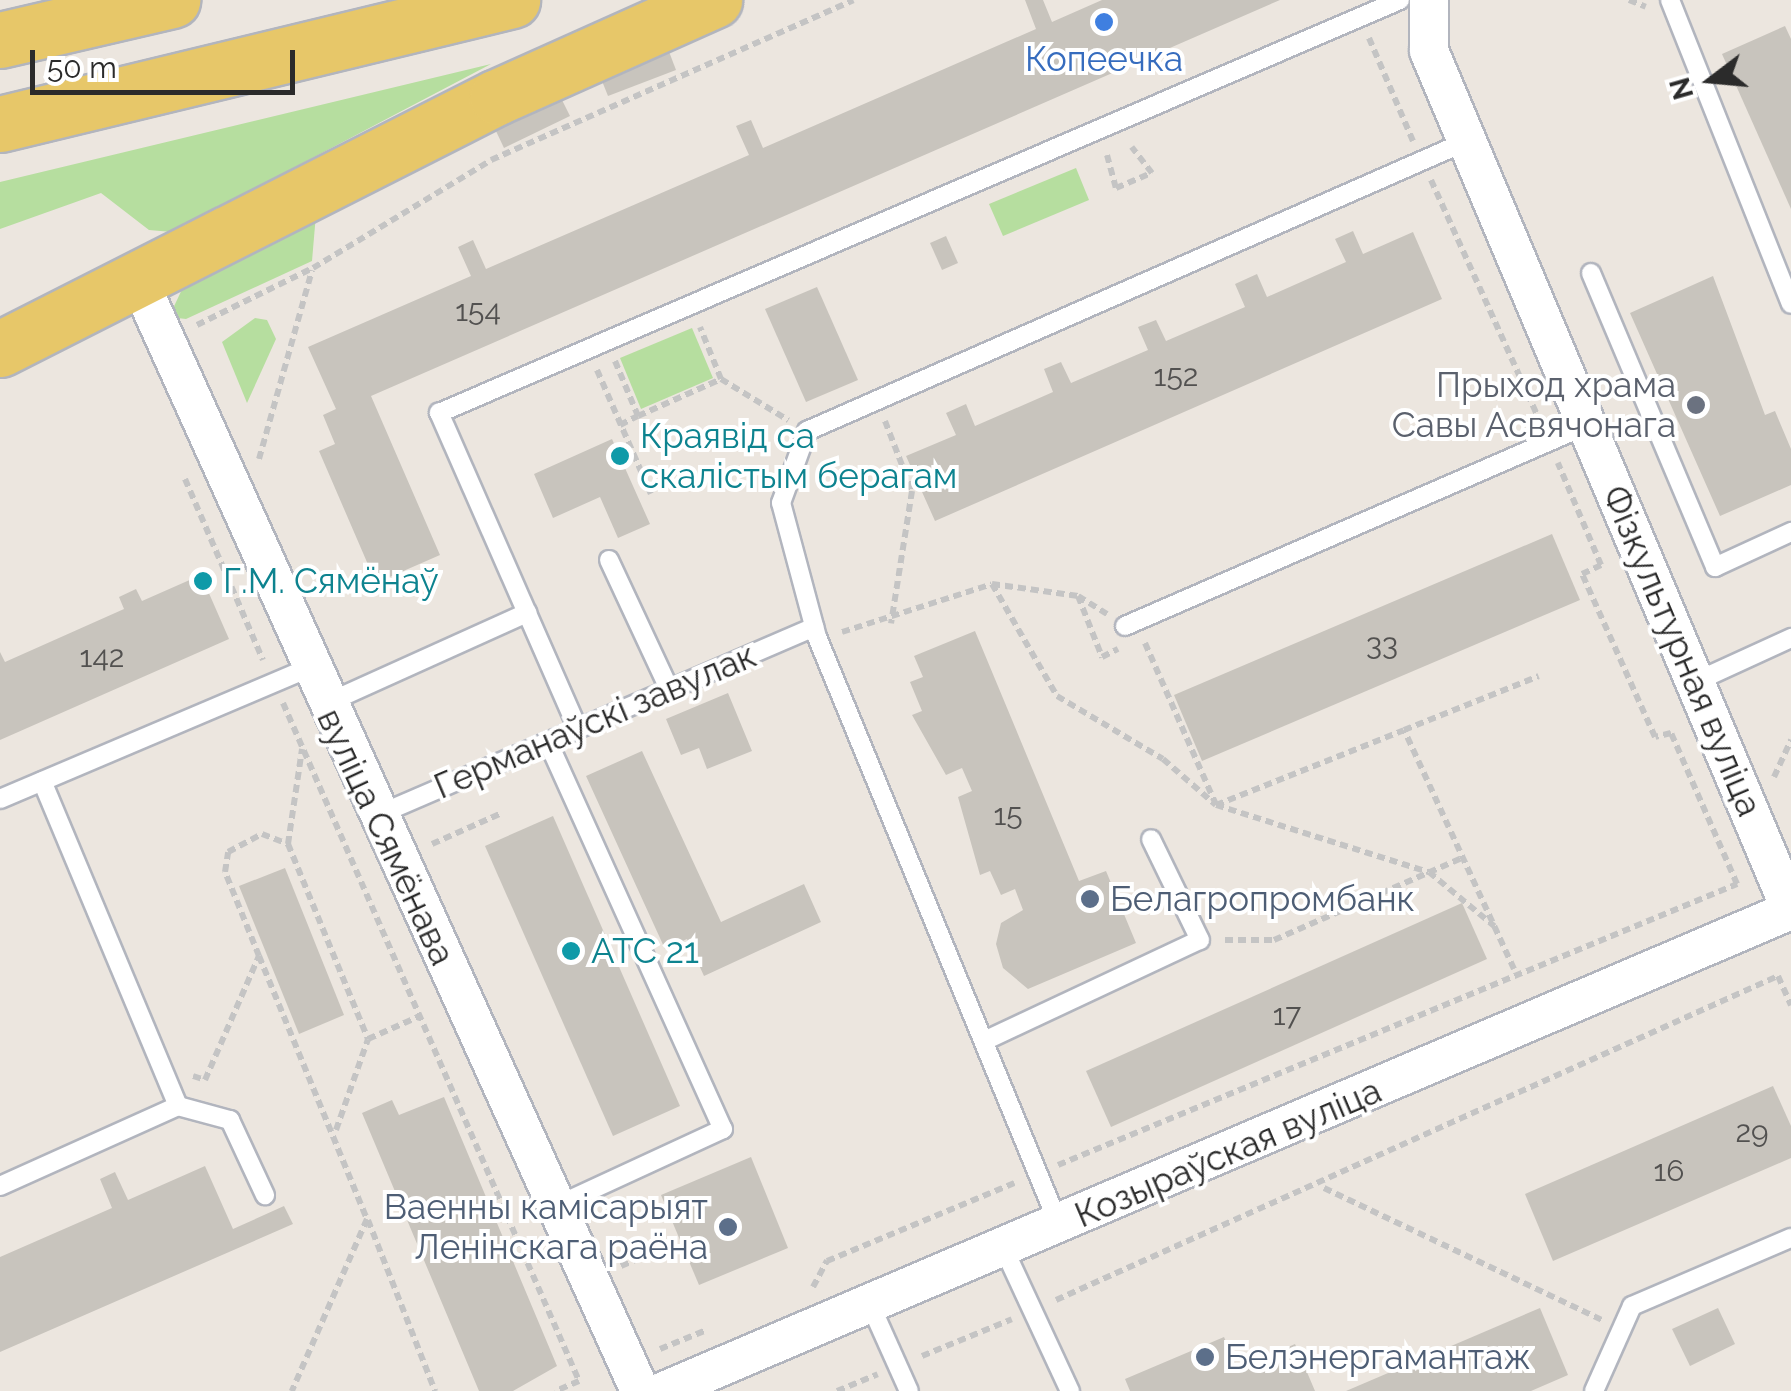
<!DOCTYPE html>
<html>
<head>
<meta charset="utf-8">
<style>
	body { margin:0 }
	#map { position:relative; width:1791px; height:1391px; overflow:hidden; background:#ece6df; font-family:Raleway,sans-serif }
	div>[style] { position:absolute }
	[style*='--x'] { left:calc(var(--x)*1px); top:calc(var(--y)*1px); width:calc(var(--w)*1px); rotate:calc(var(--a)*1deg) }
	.green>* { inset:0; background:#b6de9f }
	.building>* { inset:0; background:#c8c4bd }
	.path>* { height:6px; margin-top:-3px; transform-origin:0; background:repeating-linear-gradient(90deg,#c4c4c4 0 8px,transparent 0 13px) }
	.roads { filter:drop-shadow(2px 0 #b2b5be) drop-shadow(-2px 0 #b2b5be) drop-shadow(0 2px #b2b5be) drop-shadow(0 -2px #b2b5be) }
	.lane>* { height:18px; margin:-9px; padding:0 9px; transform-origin:9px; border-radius:9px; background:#fff }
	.street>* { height:38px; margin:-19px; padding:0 19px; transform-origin:19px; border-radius:19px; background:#fff }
	.primary>* { height:55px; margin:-27.5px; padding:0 27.5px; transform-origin:27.5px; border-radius:27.5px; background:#e7c769 }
	.dots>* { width:28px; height:28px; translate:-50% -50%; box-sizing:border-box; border:5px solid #fff; border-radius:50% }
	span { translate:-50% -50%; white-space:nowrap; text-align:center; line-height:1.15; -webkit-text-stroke:8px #fff; paint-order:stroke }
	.number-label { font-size:30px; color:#525150 }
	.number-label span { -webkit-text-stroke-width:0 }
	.shop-label { font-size:35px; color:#366cbe }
	.worship-label { font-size:35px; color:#5b616d }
	.right { translate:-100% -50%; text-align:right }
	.culture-label { font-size:35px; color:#0d838f }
	.left { translate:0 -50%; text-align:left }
	.street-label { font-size:35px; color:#2b2b2b }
	.service-label { font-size:35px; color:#4e5e75 }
	.north { position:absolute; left:1661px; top:30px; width:100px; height:100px; -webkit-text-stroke:8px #fff; paint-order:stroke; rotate:254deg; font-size:28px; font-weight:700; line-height:40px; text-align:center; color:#2b2b2b }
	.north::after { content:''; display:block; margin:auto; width:35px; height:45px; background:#2b2b2b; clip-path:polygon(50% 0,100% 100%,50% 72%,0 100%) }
	.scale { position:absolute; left:30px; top:50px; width:265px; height:45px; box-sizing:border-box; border:5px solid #2b2b2b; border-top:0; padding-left:12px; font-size:30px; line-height:35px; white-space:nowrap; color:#2b2b2b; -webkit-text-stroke:8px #fff; paint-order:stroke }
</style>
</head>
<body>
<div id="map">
	<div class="green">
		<div style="clip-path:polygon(491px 64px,172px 232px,149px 230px,101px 193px,0 229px,0 182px)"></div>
		<div style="clip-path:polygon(1076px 168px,1089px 200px,1003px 236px,989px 204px)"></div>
		<div style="clip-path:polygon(316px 214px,312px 261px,186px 319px,169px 317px,185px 283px)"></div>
		<div style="clip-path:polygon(255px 318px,267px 320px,276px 339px,247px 403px,222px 342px)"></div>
		<div style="clip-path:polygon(692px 328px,713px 378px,641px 409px,620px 358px)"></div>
	</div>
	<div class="building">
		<div style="clip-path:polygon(1025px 0,1043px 0,1052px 22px,1102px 0,1280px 0,371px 396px,440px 555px,376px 583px,319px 451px,335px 444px,323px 415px,336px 409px,308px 347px,471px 276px,458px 247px,473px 240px,486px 269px,749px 155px,736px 126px,751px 120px,763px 148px,1036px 29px)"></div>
		<div style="clip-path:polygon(1785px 26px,1791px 39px,1791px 209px,1722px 54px)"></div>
		<div style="clip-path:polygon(668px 49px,676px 70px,608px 96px,600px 76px)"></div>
		<div style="clip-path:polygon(559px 94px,570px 116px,504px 148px,495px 129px)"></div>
		<div style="clip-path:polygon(1353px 231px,1363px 254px,1413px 232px,1442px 299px,935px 521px,906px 456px,956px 435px,946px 413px,966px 404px,975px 426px,1053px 392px,1044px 369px,1061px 362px,1071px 383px,1148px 350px,1138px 327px,1156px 320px,1166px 341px,1245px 307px,1235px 284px,1257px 274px,1267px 297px,1346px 262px,1335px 239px)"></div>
		<div style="clip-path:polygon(946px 236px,958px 263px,942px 270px,930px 243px)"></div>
		<div style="clip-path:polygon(1713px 276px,1765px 415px,1775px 411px,1791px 449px,1791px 485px,1720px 516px,1630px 313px)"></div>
		<div style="clip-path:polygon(817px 287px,858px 380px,806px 402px,765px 309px)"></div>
		<div style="clip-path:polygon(612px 439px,650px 524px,618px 538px,600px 497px,553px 518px,534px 474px)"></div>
		<div style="clip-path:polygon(1552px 534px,1580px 600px,1202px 761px,1174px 695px)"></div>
		<div style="clip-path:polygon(201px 575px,229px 639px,0 740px,0 652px,5px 662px,124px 609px,119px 597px,136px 589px,142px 601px)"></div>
		<div style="clip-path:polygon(975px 631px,1079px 881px,1106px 871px,1136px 943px,1028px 989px,1003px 968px,996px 944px,1001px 923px,1023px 910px,1015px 889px,1001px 895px,990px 871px,980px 875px,958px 797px,972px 791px,962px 768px,946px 775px,912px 715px,922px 711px,910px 682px,923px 677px,914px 656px)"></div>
		<div style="clip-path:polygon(728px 693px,752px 751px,707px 769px,699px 748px,681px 755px,666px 719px)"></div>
		<div style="clip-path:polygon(642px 751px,721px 922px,804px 884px,821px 922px,704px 976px,687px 939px,665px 949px,586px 776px)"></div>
		<div style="clip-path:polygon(553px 816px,680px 1106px,613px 1136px,485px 846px)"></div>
		<div style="clip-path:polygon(285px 868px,344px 1015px,299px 1034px,239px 886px)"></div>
		<div style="clip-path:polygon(1462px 903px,1487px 959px,1111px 1127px,1086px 1071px)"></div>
		<div style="clip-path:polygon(1773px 1086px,1791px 1126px,1791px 1158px,1553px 1261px,1525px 1194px)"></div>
		<div style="clip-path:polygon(444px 1097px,557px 1366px,513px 1391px,479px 1391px,362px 1113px,392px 1100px,399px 1115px)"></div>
		<div style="clip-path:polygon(751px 1157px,788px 1248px,699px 1285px,661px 1195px)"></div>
		<div style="clip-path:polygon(205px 1166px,233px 1229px,284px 1206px,293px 1224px,0 1352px,0 1257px,112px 1208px,100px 1179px,115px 1172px,128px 1200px)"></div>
		<div style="clip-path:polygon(1540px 1308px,1568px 1375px,1531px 1391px,1346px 1391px)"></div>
		<div style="clip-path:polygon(1718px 1308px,1735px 1344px,1690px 1366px,1672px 1329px)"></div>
		<div style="clip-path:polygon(1224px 1337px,1238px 1369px,1295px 1344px,1315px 1391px,1130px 1391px,1125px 1379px)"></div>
	</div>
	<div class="path">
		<div style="--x:1629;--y:0;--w:18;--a:22"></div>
		<div style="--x:1369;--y:38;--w:112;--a:66.9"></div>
		<div style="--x:1107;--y:155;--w:34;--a:75"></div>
		<div style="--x:1116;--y:188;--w:39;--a:-23"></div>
		<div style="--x:1152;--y:173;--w:33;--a:-128"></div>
		<div style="--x:1431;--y:180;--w:262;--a:65.7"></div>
		<div style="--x:197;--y:325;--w:129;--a:-26.2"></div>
		<div style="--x:313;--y:268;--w:208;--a:-31.2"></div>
		<div style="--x:491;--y:160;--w:396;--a:-23.8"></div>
		<div style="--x:615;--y:361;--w:60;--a:67.3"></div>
		<div style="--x:638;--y:416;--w:91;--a:-24"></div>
		<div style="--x:721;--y:379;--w:56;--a:-112"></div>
		<div style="--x:597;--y:370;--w:135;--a:66.5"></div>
		<div style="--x:721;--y:379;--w:79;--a:31.5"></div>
		<div style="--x:885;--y:421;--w:75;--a:68.9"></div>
		<div style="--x:912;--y:491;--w:134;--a:99"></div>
		<div style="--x:620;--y:425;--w:20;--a:-27"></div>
		<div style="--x:259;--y:459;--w:196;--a:-74.3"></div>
		<div style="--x:185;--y:479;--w:197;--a:66.7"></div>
		<div style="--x:992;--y:584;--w:129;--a:59.9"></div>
		<div style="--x:1057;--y:696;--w:123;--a:30.7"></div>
		<div style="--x:1163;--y:759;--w:70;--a:41"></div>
		<div style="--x:1216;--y:805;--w:223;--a:17.5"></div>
		<div style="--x:1429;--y:872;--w:85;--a:39.7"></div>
		<div style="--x:1107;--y:614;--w:34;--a:-148"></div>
		<div style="--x:1078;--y:596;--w:66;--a:68.5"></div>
		<div style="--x:1102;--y:657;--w:18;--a:-27"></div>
		<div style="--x:842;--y:632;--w:157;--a:-17.7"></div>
		<div style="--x:992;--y:584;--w:87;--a:7.9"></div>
		<div style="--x:1145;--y:643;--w:177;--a:66.3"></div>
		<div style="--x:1216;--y:805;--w:202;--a:-21.7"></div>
		<div style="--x:283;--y:703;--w:740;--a:66.41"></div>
		<div style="--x:579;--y:1381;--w:26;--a:157"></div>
		<div style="--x:1774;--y:777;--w:41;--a:-65.3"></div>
		<div style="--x:288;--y:844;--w:211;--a:67.7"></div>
		<div style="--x:432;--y:844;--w:77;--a:-23.9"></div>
		<div style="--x:1225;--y:940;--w:49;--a:0"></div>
		<div style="--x:1274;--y:940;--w:205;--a:-23.6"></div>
		<div style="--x:259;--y:956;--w:284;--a:67.7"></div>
		<div style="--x:367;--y:1219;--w:188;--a:113.6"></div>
		<div style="--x:1514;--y:969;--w:263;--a:-114.7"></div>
		<div style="--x:1404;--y:730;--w:145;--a:-21.8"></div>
		<div style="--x:193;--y:1076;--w:13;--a:18"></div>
		<div style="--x:205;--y:1080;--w:135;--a:-66.5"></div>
		<div style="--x:259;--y:956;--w:91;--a:-112"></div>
		<div style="--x:225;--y:872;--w:20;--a:-81"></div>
		<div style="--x:228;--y:852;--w:38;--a:-28"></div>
		<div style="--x:262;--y:834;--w:28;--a:21"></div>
		<div style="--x:288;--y:844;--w:96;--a:-81.6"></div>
		<div style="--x:336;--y:1130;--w:96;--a:-70.6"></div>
		<div style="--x:368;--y:1039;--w:57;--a:-23.9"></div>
		<div style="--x:1058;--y:1165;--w:735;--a:-22.48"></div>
		<div style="--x:1737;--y:884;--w:165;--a:-113.6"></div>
		<div style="--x:1671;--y:733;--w:16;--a:166"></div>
		<div style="--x:1655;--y:737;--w:179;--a:-114.1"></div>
		<div style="--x:1582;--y:574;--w:21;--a:-25"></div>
		<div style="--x:1601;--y:565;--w:111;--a:-112.9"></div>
		<div style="--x:1324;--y:1188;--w:308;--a:25.4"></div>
		<div style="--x:368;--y:1220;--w:184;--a:68.6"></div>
		<div style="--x:621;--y:1266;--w:64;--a:-23"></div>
		<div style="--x:813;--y:1287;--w:30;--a:-62"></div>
		<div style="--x:827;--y:1261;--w:203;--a:-22.6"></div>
		<div style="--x:1056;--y:1300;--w:791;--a:-24.17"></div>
		<div style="--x:1778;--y:976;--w:32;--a:66"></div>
		<div style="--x:660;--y:1349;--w:48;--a:-22.2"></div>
		<div style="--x:922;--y:1356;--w:97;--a:-22.3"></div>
		<div style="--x:837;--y:1391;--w:44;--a:-22.5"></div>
	</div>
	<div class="roads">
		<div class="lane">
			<div style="--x:1670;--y:0;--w:327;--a:68.3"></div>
			<div style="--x:1591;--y:273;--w:319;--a:67.1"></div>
			<div style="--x:1715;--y:567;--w:84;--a:-24.7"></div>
			<div style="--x:609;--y:560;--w:145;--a:65"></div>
			<div style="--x:527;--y:613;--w:127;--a:66.3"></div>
			<div style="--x:1125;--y:626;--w:504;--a:-23.51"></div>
			<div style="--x:1695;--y:682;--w:106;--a:-24.6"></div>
			<div style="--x:325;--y:704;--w:222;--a:-24.3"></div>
			<div style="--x:527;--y:613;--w:219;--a:-113.7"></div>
			<div style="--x:439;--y:413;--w:1046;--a:-23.26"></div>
			<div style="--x:548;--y:742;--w:425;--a:65.7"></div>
			<div style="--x:723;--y:1129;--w:184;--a:155.2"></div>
			<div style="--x:0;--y:799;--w:333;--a:-23"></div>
			<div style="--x:378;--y:815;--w:475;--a:-23.3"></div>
			<div style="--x:984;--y:1041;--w:238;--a:-25.1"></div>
			<div style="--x:1200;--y:940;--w:112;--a:-115.9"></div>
			<div style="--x:178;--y:1106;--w:54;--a:15.1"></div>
			<div style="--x:230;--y:1120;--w:83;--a:65"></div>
			<div style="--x:0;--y:1186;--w:195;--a:-24.2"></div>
			<div style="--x:178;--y:1106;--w:352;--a:-112.7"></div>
			<div style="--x:1059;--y:1225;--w:636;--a:-112.37"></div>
			<div style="--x:817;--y:637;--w:139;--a:-105"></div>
			<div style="--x:781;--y:503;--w:77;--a:-70.1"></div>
			<div style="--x:807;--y:431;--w:721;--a:-23.72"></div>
			<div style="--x:1004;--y:1249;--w:157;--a:65.1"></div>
			<div style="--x:870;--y:1304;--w:95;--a:65.9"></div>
			<div style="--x:1594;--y:1391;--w:93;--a:-65.9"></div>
			<div style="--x:1632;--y:1306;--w:173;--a:-23.2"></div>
		</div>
		<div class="street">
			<div style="--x:1429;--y:0;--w:51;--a:90"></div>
			<div style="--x:1429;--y:51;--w:932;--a:67.15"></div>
			<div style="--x:138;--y:279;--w:1220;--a:65.7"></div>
			<div style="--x:664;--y:1391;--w:1225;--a:-23.11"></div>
		</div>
		<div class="primary">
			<div style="--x:0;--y:40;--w:177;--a:-13.1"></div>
			<div style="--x:0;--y:124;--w:527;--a:-13.61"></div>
			<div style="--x:0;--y:349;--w:557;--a:-26.89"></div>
			<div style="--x:497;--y:97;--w:238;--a:-24.1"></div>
		</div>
	</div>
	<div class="dots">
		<div style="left:1104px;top:22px;background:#3f7fe0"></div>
		<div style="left:1696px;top:405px;background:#6b7280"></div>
		<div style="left:620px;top:456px;background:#0f9aa8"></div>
		<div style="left:203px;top:581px;background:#0f9aa8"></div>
		<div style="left:1090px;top:899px;background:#5c6f8a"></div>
		<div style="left:571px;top:951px;background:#0f9aa8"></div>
		<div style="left:728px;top:1227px;background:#5c6f8a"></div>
		<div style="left:1205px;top:1357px;background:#5c6f8a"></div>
	</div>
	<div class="number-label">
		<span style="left:478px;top:311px">154</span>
		<span style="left:1176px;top:376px">152</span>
		<span style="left:1382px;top:645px">33</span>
		<span style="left:102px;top:657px">142</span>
		<span style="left:1008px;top:815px">15</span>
		<span style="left:1287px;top:1015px">17</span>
		<span style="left:1752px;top:1132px">29</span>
		<span style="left:1669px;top:1171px">16</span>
	</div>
	<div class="shop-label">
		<span style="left:1104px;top:59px">Копеечка</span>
	</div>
	<div class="worship-label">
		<span class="right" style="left:1676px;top:405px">Прыход храма<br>Савы Асвячонага</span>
	</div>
	<div class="culture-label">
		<span class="left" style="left:640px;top:456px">Краявід са<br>скалістым берагам</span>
		<span class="left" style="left:223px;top:581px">Г.М. Сямёнаў</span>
		<span class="left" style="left:591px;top:951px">АТС 21</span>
	</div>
	<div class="street-label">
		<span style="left:1682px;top:651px;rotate:67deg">Фізкультурная вуліца</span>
		<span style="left:595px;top:721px;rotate:-23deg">Германаўскі завулак</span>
		<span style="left:386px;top:837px;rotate:65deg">вуліца Сямёнава</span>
		<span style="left:1228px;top:1153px;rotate:-23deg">Козыраўская вуліца</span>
	</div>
	<div class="service-label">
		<span class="left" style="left:1110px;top:899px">Белагропромбанк</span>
		<span class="right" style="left:708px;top:1227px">Ваенны камісарыят<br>Ленінскага раёна</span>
		<span class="left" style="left:1225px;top:1357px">Белэнергамантаж</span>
	</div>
	<div class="north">N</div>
	<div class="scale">50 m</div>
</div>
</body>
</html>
